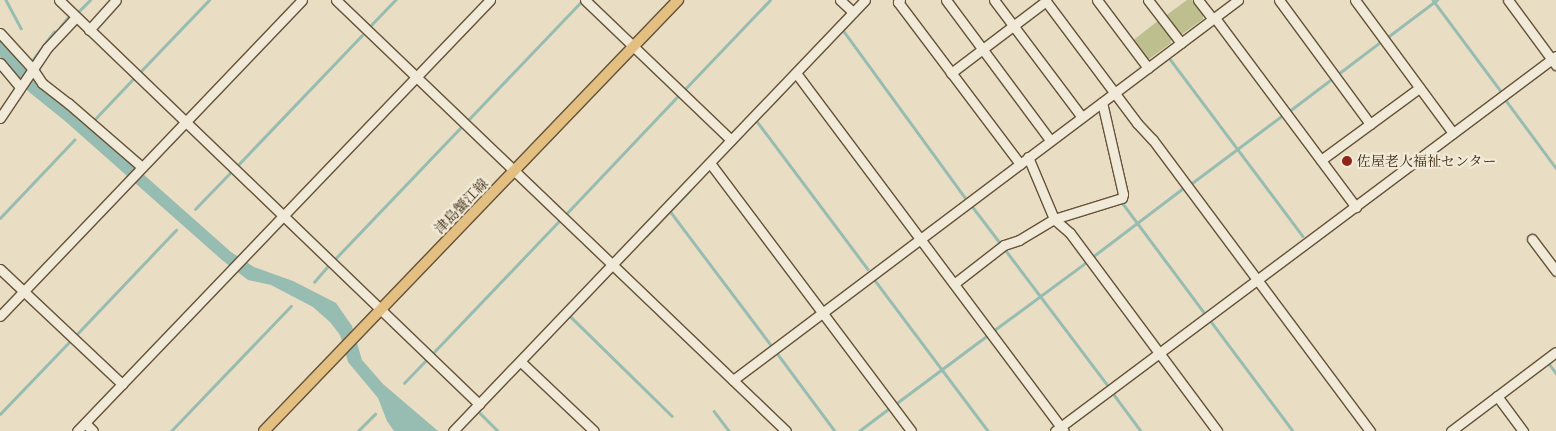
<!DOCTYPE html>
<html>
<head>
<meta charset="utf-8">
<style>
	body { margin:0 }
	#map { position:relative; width:1556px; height:431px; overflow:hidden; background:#e9dec3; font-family:"Libre Caslon Text","Noto Serif JP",serif }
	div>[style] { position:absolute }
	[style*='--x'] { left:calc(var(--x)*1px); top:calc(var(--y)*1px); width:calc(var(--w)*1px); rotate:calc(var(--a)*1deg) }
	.green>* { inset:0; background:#bebf8f }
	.water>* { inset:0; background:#97bcb2 }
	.stream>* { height:2.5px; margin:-1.25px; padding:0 1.25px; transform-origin:1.25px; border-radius:1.25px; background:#97bcb2 }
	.roads { filter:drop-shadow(1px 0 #655339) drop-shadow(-1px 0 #655339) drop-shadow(0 1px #655339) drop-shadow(0 -1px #655339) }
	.minor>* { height:9px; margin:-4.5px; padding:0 4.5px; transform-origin:4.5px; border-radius:4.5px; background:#f1ead8 }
	.major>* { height:10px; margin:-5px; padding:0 5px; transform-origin:5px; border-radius:5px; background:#e4bf82 }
	.dots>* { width:14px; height:14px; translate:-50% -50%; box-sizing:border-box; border:2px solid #f1ead8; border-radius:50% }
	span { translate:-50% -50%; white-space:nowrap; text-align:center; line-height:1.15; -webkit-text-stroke:4.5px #f1ead8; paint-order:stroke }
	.poi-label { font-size:14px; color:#39250b }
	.left { translate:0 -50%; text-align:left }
	.street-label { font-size:14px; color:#39250b }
</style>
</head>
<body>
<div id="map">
	<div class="green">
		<div style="clip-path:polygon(1187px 0,1192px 0,1203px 14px,1203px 19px,1181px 35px,1176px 34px,1164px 17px)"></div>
		<div style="clip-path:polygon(1159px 20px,1172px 36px,1171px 43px,1149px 59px,1144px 59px,1131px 42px)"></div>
	</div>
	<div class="water">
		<div style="clip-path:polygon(0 40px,39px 85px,63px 103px,231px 252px,254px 267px,293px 281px,336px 303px,352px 326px,362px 360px,383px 384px,438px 431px,394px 431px,387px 421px,378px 398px,348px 362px,340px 335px,330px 322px,313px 307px,271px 285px,248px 280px,222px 260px,65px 121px,29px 92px,0 57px)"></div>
	</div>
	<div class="stream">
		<div style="--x:6;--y:0;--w:32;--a:62"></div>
		<div style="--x:1433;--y:0;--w:112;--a:53.3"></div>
		<div style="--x:77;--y:13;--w:18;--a:-45"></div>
		<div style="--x:371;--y:25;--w:35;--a:-46"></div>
		<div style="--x:60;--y:27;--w:14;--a:-51"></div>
		<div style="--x:843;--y:30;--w:207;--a:53.9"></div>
		<div style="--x:1389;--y:36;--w:60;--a:-36.9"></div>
		<div style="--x:1170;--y:59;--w:221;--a:53.1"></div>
		<div style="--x:813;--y:60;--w:57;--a:-45.7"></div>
		<div style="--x:31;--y:62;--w:38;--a:-53"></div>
		<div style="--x:139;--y:73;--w:101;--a:-46.2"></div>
		<div style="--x:1338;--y:74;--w:51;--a:-37.1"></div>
		<div style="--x:684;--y:90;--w:124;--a:-46.3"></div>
		<div style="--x:1505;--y:99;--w:86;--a:53.5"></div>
		<div style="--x:1288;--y:112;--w:56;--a:-37.1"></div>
		<div style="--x:469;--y:119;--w:162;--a:-46.3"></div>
		<div style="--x:94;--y:120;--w:58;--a:-46.4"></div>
		<div style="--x:756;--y:120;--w:186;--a:53.1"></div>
		<div style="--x:236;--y:167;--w:182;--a:-46.3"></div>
		<div style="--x:1192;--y:183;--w:114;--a:-36.8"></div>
		<div style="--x:1121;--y:201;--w:142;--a:53.3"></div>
		<div style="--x:972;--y:206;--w:48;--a:52.7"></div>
		<div style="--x:195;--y:209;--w:53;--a:-45.8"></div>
		<div style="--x:670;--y:211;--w:168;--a:53"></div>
		<div style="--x:566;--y:214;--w:163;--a:-46.5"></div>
		<div style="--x:0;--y:218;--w:108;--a:-46.5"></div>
		<div style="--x:646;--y:236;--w:62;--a:-46.3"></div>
		<div style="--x:1004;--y:248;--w:174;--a:52.9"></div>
		<div style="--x:1091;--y:258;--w:114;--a:-37.2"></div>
		<div style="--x:334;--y:260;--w:182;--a:-46.3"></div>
		<div style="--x:874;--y:279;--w:190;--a:53.1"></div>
		<div style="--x:314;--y:282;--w:23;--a:-49"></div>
		<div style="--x:569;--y:315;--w:144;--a:44.4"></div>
		<div style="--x:1210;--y:320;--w:139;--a:53.2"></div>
		<div style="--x:993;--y:331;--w:118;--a:-36.4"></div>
		<div style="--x:76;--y:335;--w:145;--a:-46.4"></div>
		<div style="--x:777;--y:353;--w:97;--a:53.4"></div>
		<div style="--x:432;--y:354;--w:185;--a:-46.3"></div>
		<div style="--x:1547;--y:361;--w:15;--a:53"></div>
		<div style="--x:404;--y:383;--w:33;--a:-46"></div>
		<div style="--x:1112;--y:392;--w:49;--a:53.4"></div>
		<div style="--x:894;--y:405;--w:117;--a:-36.7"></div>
		<div style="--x:478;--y:411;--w:28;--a:45"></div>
		<div style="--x:714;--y:411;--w:25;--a:53"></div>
		<div style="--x:0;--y:414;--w:101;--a:-46.2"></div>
		<div style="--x:171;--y:431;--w:173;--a:-46.2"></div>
		<div style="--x:358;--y:431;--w:24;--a:-45"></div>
		<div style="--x:859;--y:431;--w:39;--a:-37"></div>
	</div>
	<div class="roads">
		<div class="minor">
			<div style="--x:59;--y:0;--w:583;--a:43.89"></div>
			<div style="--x:336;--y:0;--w:623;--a:43.76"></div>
			<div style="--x:585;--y:0;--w:202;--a:43.8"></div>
			<div style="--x:840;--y:0;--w:18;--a:43"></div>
			<div style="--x:900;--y:0;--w:3;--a:135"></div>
			<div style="--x:898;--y:2;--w:203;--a:53"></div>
			<div style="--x:946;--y:0;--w:174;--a:53.4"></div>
			<div style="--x:994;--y:0;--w:146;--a:53.1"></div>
			<div style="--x:1045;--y:0;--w:154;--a:53.2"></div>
			<div style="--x:1137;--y:123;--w:23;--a:47"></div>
			<div style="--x:1153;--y:140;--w:363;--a:53.3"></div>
			<div style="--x:1097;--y:0;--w:85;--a:53.1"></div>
			<div style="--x:1148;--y:0;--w:54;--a:52.5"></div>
			<div style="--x:1198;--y:0;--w:24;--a:52"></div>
			<div style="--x:1279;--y:0;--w:154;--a:53.7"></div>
			<div style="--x:1355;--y:0;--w:165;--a:53.6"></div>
			<div style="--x:1508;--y:0;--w:81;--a:53.6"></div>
			<div style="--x:1215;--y:18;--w:236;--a:53.3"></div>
			<div style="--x:89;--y:30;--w:40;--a:-48"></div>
			<div style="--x:0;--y:33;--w:47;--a:47.6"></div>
			<div style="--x:32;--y:68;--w:18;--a:56"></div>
			<div style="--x:42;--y:83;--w:33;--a:38"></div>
			<div style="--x:68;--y:103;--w:98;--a:40.9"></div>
			<div style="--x:0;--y:63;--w:31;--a:50"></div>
			<div style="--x:796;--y:73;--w:447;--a:53.2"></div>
			<div style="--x:951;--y:73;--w:119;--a:-37.2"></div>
			<div style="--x:0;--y:118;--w:84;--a:-56.1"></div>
			<div style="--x:47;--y:48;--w:42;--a:-46.9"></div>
			<div style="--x:1028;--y:157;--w:67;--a:67.2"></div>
			<div style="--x:1054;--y:219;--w:21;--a:41"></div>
			<div style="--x:1070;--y:233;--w:247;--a:53.4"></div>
			<div style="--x:1321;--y:160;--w:122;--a:-36.3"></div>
			<div style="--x:710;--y:163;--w:335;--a:53.1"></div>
			<div style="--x:1532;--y:239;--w:40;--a:53"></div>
			<div style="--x:0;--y:269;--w:168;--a:43.3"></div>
			<div style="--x:955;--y:283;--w:62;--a:-37.8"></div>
			<div style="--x:1004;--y:245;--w:16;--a:-18"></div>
			<div style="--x:1019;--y:240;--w:41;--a:-31"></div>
			<div style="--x:1054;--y:219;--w:71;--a:-17.2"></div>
			<div style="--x:1122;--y:198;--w:4;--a:-76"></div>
			<div style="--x:1123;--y:194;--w:94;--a:-102.9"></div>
			<div style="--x:0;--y:316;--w:437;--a:-46.3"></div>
			<div style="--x:521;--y:362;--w:100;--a:43.4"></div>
			<div style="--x:733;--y:380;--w:632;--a:-36.96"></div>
			<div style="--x:1497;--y:396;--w:44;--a:53.4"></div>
			<div style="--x:85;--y:423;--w:11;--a:45"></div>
			<div style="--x:77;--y:431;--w:597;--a:-46.22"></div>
			<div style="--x:453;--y:431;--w:596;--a:-46.29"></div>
			<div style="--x:1055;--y:431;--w:626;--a:-36.81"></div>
			<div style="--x:1451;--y:431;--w:131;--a:-37"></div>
		</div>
		<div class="major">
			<div style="--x:264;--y:431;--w:598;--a:-46.15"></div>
		</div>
	</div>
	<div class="dots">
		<div style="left:1347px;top:161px;background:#8f2418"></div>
	</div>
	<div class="poi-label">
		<span class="left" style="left:1357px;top:161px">佐屋老人福祉センター</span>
	</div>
	<div class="street-label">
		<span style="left:461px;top:206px;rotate:-46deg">津島蟹江線</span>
	</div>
</div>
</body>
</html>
